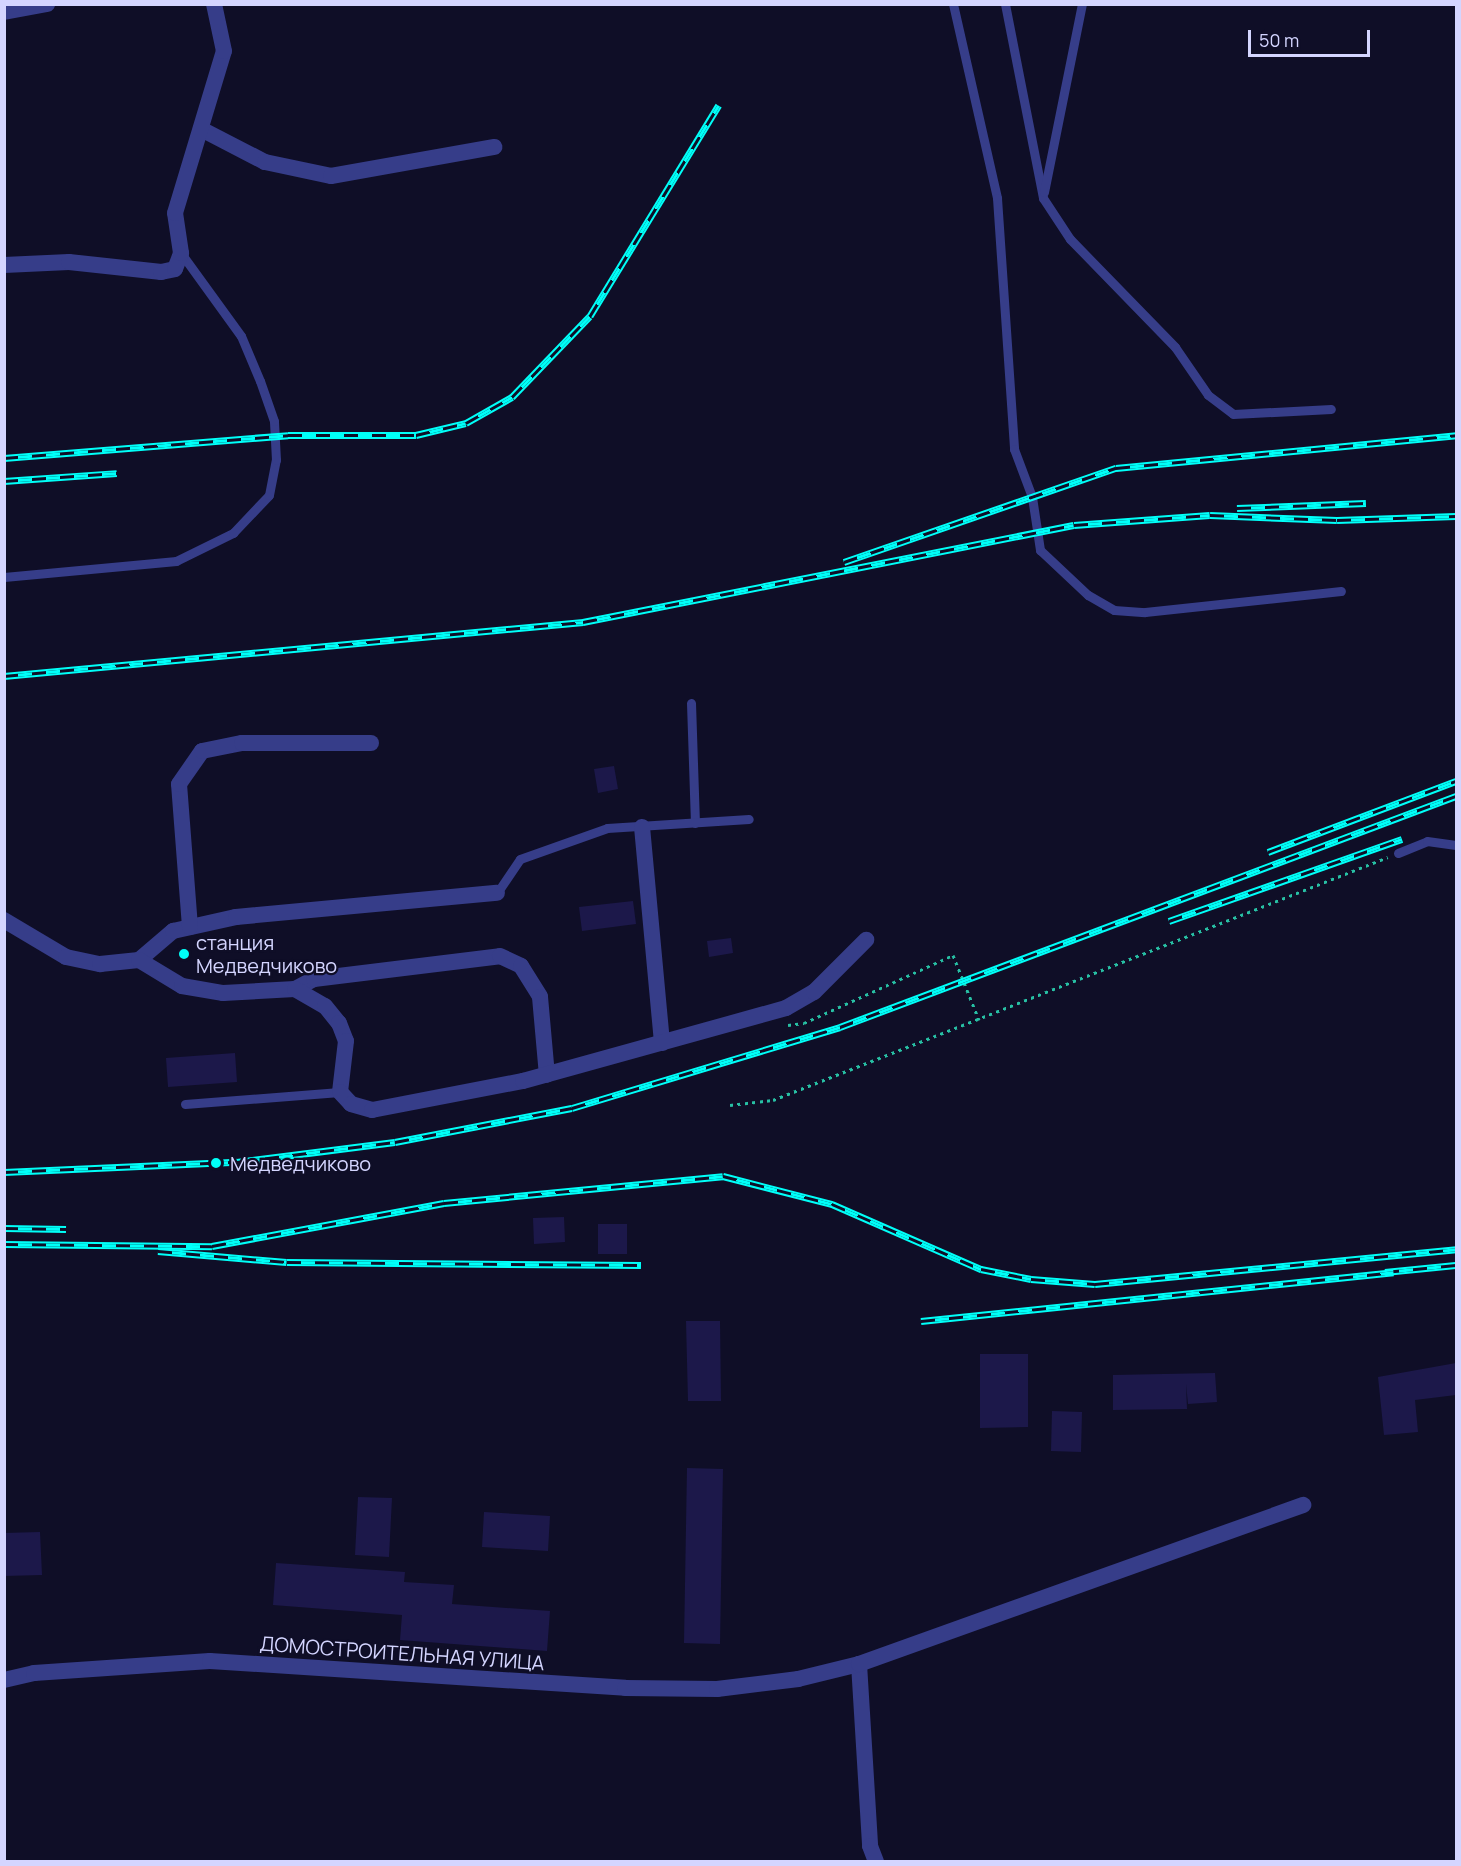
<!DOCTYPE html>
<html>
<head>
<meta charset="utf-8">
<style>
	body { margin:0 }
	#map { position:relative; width:1461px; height:1866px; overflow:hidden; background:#0f0e27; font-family:Manrope,sans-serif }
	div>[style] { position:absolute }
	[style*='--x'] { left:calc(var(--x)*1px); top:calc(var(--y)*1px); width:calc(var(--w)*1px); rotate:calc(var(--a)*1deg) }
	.building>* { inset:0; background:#1c184a }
	.path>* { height:3px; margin-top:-1.5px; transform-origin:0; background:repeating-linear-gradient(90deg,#27c0a4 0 3px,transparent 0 7.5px) }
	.service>* { height:9px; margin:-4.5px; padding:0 4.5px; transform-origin:4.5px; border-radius:4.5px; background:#363d89 }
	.minor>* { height:16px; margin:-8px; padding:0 8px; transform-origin:8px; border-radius:8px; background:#363d89 }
	.rail>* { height:7px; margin-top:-3.5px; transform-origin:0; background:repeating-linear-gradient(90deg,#0f0e27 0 14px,#00fff8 0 28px); box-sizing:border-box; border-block:2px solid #00fff8 }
	.dots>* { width:16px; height:16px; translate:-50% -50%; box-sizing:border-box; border:3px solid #0f0e27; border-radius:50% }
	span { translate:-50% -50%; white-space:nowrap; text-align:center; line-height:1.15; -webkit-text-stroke:4.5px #0f0e27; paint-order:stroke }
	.poi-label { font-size:20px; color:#d4d5ff }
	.left { translate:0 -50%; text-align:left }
	.street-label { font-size:20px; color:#d4d5ff }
	.frame { position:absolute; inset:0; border:6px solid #d4d5ff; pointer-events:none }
	.scale { position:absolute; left:1248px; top:30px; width:122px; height:27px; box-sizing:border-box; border:3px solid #d4d5ff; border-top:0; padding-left:8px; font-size:18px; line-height:21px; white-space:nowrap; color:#d4d5ff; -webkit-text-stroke:4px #0f0e27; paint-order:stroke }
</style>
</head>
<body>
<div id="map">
	<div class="building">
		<div style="clip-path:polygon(614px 766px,618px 789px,598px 793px,594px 769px)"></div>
		<div style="clip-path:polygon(633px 901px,636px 924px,582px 931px,579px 907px)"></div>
		<div style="clip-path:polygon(731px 938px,733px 953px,709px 957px,707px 941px)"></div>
		<div style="clip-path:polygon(235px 1053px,237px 1082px,168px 1087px,166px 1058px)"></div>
		<div style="clip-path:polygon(564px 1217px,565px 1242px,534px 1244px,533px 1218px)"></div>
		<div style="clip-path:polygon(598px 1224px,627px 1224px,627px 1254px,598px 1254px)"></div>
		<div style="clip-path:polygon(686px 1321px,720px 1321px,721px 1401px,688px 1401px)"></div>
		<div style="clip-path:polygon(980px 1354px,1028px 1354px,1028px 1427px,980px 1428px)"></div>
		<div style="clip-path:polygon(1456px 1363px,1456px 1395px,1415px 1400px,1418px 1432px,1384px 1435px,1378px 1377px)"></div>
		<div style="clip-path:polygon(1215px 1373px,1217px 1402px,1188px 1404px,1186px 1384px,1187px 1409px,1113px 1410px,1113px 1375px)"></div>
		<div style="clip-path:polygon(1052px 1411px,1082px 1412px,1081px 1452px,1051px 1451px)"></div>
		<div style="clip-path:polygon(687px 1468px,723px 1469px,720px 1644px,684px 1643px)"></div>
		<div style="clip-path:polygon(358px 1497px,392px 1498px,389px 1557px,355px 1555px)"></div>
		<div style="clip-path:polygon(484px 1512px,550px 1516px,548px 1551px,482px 1547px)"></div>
		<div style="clip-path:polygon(40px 1532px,42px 1575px,4px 1576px,4px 1533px)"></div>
		<div style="clip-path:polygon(276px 1563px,405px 1572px,404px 1582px,454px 1585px,452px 1604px,550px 1611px,547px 1651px,400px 1640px,402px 1615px,273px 1605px)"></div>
	</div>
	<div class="path">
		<div style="--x:788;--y:1025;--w:16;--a:-7"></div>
		<div style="--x:804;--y:1023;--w:164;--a:-24.5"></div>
		<div style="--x:953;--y:955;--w:70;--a:68.2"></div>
		<div style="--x:730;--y:1105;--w:43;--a:-6.6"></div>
		<div style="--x:773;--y:1100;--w:661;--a:-21.56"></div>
	</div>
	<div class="service">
		<div style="--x:953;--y:4;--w:199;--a:77.2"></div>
		<div style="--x:997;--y:198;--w:252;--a:86.1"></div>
		<div style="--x:1014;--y:449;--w:51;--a:69.4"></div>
		<div style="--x:1032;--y:497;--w:54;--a:81.4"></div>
		<div style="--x:1040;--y:550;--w:66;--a:43.2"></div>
		<div style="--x:1088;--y:595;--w:30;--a:30"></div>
		<div style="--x:1114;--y:610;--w:31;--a:4"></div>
		<div style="--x:1145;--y:612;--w:197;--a:-6.1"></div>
		<div style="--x:1005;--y:4;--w:198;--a:78.9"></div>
		<div style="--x:1043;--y:198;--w:49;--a:56.6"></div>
		<div style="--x:1070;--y:239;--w:151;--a:45.8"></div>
		<div style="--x:1175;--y:347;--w:58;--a:55.5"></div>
		<div style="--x:1208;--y:395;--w:31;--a:37"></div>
		<div style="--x:1233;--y:414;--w:98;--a:-2.9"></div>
		<div style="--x:1044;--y:192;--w:192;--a:-78.6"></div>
		<div style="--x:4;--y:577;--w:173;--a:-5.3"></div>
		<div style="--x:176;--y:561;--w:64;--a:-26.2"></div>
		<div style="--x:233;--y:533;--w:52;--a:-46.5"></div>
		<div style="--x:269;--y:495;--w:36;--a:-79"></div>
		<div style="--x:276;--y:460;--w:39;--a:-93"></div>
		<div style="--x:274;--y:421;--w:42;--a:-109.3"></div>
		<div style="--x:260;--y:381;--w:49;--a:-112.9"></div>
		<div style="--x:241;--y:336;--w:102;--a:-125.9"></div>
		<div style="--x:691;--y:703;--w:120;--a:88.1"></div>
		<div style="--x:1398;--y:853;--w:31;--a:-22"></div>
		<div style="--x:1427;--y:841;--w:29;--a:8"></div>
		<div style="--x:497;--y:893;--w:41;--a:-55.9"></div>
		<div style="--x:520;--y:859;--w:92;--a:-19.6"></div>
		<div style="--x:607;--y:828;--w:142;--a:-3.6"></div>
		<div style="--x:185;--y:1104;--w:155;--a:-4.4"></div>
	</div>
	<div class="minor">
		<div style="--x:4;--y:12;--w:44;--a:-10.5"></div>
		<div style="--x:201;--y:129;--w:72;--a:27.3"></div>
		<div style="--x:265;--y:162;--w:67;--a:12"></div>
		<div style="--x:331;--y:176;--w:166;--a:-10.1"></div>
		<div style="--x:4;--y:265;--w:65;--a:-2.6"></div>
		<div style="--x:69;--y:262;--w:93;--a:6.2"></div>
		<div style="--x:161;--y:272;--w:14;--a:-12"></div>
		<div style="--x:175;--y:269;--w:17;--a:-69"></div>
		<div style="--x:181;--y:253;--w:40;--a:-98.5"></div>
		<div style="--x:175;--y:213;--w:169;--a:-73.2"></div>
		<div style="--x:224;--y:51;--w:48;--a:-102"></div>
		<div style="--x:642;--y:827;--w:217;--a:84.7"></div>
		<div style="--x:4;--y:920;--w:72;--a:30.8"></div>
		<div style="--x:66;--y:957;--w:35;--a:12"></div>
		<div style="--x:100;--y:964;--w:39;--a:-6"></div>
		<div style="--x:139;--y:960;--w:45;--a:-40.5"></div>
		<div style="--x:173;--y:931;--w:65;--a:-12.5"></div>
		<div style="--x:236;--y:917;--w:262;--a:-5.3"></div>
		<div style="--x:190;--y:927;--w:143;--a:-94.4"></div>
		<div style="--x:179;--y:784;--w:40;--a:-55.1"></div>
		<div style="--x:202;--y:751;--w:41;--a:-11.3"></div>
		<div style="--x:242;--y:743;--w:129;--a:0"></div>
		<div style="--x:139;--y:960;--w:50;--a:31.2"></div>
		<div style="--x:182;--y:986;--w:42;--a:9.7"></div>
		<div style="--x:223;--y:993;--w:72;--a:-3.2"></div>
		<div style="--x:295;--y:989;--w:21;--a:-28"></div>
		<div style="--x:314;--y:979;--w:187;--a:-7"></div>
		<div style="--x:500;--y:956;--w:23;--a:25"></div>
		<div style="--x:521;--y:966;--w:36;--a:58"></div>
		<div style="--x:540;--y:997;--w:78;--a:84.9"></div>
		<div style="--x:295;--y:989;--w:34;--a:30"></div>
		<div style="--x:325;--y:1006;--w:22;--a:51"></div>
		<div style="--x:339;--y:1023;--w:19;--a:69"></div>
		<div style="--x:346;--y:1041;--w:51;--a:96.7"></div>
		<div style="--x:340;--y:1092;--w:16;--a:47"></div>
		<div style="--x:351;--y:1104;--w:22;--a:16"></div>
		<div style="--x:372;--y:1110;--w:154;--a:-10.9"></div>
		<div style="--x:523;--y:1081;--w:273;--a:-15.5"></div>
		<div style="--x:786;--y:1008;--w:32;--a:-30"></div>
		<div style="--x:814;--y:992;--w:74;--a:-45"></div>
		<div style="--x:859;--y:1664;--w:182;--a:86.5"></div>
		<div style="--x:870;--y:1846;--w:17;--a:69"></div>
		<div style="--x:4;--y:1680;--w:31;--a:-13"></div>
		<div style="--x:34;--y:1673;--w:176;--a:-3.9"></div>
		<div style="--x:210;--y:1661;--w:416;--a:3.7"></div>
		<div style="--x:625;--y:1688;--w:92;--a:0.6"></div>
		<div style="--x:717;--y:1689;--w:82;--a:-7"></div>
		<div style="--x:798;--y:1679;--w:63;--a:-13.8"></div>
		<div style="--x:859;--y:1664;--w:472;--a:-19.7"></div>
	</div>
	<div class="rail">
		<div style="--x:4;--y:458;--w:285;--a:-4.6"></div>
		<div style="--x:288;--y:435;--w:128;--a:0"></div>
		<div style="--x:416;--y:435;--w:51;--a:-13.5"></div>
		<div style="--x:466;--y:423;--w:53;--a:-29.5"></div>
		<div style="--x:512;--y:397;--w:112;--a:-46.1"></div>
		<div style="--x:590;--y:316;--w:247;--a:-58.6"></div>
		<div style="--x:4;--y:481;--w:113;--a:-4"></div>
		<div style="--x:1237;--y:508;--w:129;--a:-2.2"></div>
		<div style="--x:844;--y:562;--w:288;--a:-19.1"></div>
		<div style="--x:1116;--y:468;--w:342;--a:-5.5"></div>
		<div style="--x:4;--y:676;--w:582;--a:-5.33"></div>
		<div style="--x:583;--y:622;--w:500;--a:-11.18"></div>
		<div style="--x:1074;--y:525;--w:136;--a:-4.2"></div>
		<div style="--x:1210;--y:515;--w:127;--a:2.3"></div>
		<div style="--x:1337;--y:520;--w:119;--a:-1.9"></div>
		<div style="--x:1268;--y:852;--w:201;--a:-20.7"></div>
		<div style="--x:1169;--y:921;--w:247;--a:-19.4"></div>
		<div style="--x:4;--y:1172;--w:233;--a:-2.5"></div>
		<div style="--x:237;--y:1162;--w:159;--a:-7.2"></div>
		<div style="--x:395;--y:1142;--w:180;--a:-10.9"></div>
		<div style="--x:572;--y:1108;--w:280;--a:-16.8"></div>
		<div style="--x:840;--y:1027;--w:658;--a:-20.56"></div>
		<div style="--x:4;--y:1228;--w:62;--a:0.9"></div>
		<div style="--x:4;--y:1244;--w:208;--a:0.6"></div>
		<div style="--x:212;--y:1246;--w:236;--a:-10.5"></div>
		<div style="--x:444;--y:1203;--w:280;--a:-5.5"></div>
		<div style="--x:723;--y:1176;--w:113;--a:14.4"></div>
		<div style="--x:832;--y:1204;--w:163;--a:23.6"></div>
		<div style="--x:981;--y:1269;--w:51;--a:11.3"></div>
		<div style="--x:1031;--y:1279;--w:64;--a:4.5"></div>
		<div style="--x:1095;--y:1284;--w:363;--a:-5.5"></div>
		<div style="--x:158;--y:1251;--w:129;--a:4.9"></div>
		<div style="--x:287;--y:1262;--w:354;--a:0.5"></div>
		<div style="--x:1385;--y:1272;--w:71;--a:-5.6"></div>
		<div style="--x:921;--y:1321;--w:475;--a:-5.9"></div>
	</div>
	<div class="dots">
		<div style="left:184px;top:954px;background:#00fff8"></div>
		<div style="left:216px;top:1163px;background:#00fff8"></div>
	</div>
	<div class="poi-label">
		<span class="left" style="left:196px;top:954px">станция<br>Медведчиково</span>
		<span class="left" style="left:230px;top:1163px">Медведчиково</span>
	</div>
	<div class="street-label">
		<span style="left:402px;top:1653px;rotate:4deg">ДОМОСТРОИТЕЛЬНАЯ УЛИЦА</span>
	</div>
	<div class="frame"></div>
	<div class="scale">50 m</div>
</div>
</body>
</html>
